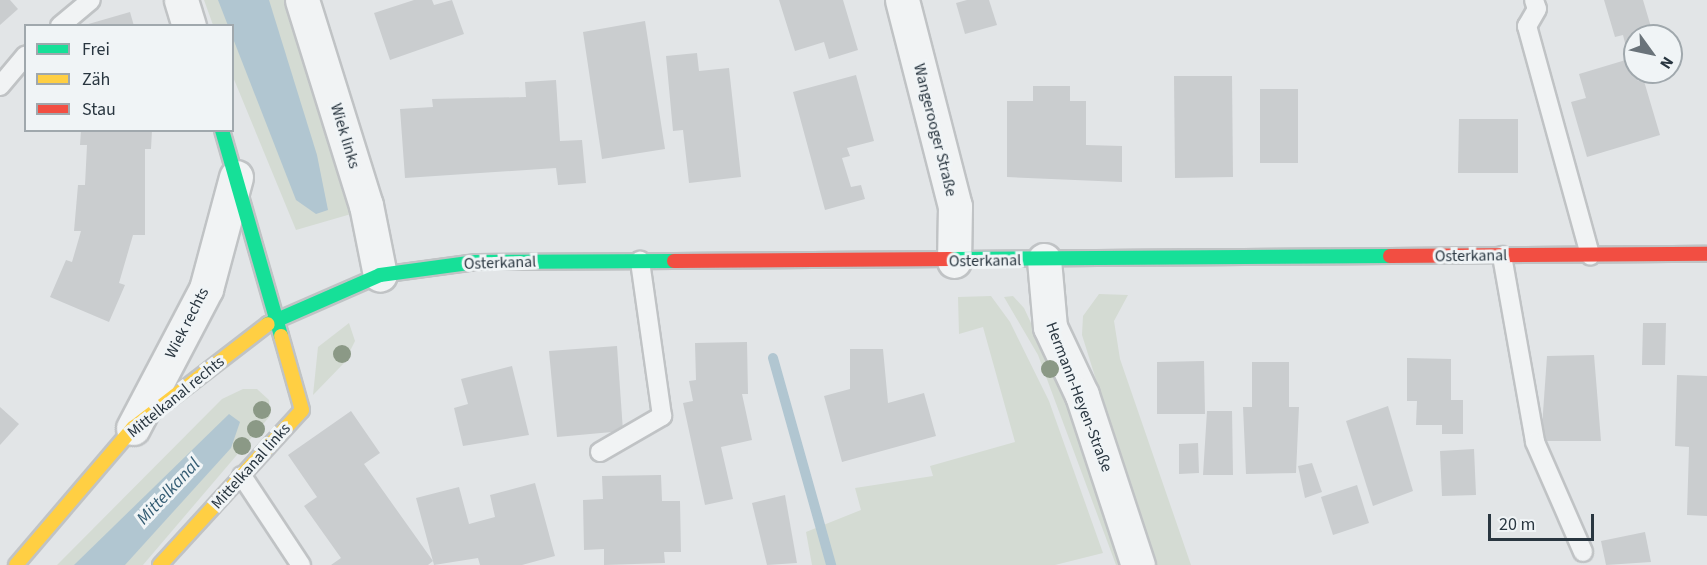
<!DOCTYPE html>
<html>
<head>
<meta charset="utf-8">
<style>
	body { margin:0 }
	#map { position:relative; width:1707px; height:565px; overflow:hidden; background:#e2e5e7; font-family:"Source Sans 3",sans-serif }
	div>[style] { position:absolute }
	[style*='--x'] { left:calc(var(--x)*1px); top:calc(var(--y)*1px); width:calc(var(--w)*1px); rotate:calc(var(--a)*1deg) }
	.green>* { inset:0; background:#d4dbd3 }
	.water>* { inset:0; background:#b1c6d1 }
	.stream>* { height:10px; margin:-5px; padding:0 5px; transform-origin:5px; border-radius:5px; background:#b1c6d1 }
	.building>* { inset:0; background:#cacdcf }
	.roads { filter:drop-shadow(2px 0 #c0c3c5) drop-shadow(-2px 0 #c0c3c5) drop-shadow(0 2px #c0c3c5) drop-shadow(0 -2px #c0c3c5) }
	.lane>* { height:18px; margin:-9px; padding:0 9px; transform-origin:9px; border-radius:9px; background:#f1f3f4 }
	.street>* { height:33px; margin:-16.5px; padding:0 16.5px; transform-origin:16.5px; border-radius:16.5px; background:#f1f3f4 }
	.fast>* { height:14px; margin:-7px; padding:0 7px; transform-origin:7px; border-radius:7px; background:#16e098 }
	.slow>* { height:14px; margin:-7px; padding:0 7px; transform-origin:7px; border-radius:7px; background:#ffcf43 }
	.jam>* { height:14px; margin:-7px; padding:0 7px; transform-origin:7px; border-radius:7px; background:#f24e42 }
	.trees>* { width:18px; height:18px; margin:-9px; border-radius:50%; background:#8b9986 }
	span { translate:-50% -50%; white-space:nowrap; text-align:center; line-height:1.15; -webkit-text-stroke:6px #f0f4f6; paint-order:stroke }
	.street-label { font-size:16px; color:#293640 }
	.water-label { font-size:18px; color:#345c73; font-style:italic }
	.legend { position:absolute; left:24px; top:24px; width:210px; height:108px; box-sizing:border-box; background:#f0f4f6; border:2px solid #a0a8ad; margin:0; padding:8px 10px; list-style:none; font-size:18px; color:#293640 }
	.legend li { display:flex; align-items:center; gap:12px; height:30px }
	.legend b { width:30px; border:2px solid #a0a8ad }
	.north { position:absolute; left:1623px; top:24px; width:60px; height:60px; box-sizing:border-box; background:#f0f4f6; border:2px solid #a0a8ad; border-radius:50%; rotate:123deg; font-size:16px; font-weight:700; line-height:24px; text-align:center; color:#293640 }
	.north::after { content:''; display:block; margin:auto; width:21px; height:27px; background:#6a737a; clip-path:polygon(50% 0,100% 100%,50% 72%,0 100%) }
	.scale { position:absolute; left:1488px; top:514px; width:106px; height:27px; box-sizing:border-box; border:3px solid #293640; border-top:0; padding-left:8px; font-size:18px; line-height:21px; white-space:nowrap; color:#293640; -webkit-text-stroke:4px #f0f4f6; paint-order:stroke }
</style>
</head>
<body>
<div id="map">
	<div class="green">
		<div style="clip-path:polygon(204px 0,293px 0,358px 212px,296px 230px,233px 77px,232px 26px,213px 25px)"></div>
		<div style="clip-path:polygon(1099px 294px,1128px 295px,1114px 321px,1120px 359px,1191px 565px,1154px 565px,1082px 335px,1083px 316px)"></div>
		<div style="clip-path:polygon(991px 296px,1010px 322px,1049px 401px,1103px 553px,1055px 565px,812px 565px,806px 532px,861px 510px,855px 488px,933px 476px,930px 466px,1015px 442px,983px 327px,959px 334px,958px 297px)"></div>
		<div style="clip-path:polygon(1013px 296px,1024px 308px,1065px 396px,1124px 565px,1116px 565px,1038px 355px,1004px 297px)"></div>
		<div style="clip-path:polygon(349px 323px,355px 341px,344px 363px,313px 395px,318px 347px)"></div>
		<div style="clip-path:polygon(243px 389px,257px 389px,269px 400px,270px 416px,143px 565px,57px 565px,222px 399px)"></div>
	</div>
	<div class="water">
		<div style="clip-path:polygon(218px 0,269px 0,317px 155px,328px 210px,316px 214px,296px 200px)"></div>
		<div style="clip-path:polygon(229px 414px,240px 422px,231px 448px,125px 565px,74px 565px)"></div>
	</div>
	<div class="stream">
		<div style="--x:773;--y:358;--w:215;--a:74.3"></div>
	</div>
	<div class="building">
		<div style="clip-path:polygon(0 0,10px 0,18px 9px,0 25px)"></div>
		<div style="clip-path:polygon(414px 0,432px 0,434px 5px,452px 0,464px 34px,390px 60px,374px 13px)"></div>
		<div style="clip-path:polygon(779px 0,843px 0,858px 50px,829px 59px,824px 42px,795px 51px)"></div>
		<div style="clip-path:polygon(967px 0,989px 0,997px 25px,965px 34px,956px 3px)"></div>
		<div style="clip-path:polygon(1604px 0,1643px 0,1651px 27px,1649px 36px,1635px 36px,1635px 72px,1660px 72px,1637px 81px,1644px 81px,1660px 135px,1587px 157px,1571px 102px,1586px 98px,1579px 74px,1629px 59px,1623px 35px,1615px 37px)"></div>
		<div style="clip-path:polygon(130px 12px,134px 26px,85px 26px,85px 25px)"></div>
		<div style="clip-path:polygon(645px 21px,665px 149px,602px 159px,583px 32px)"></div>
		<div style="clip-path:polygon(697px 53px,699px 71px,729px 68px,741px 177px,689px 183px,683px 130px,673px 131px,666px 56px)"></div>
		<div style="clip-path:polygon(856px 75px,874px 141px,847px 148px,850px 156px,842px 158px,851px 187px,861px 185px,865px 199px,825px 210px,793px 92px)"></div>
		<div style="clip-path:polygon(1174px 76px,1232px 76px,1233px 177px,1175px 178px)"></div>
		<div style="clip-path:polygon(556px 80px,560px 141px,582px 140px,586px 183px,558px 185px,556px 168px,405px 178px,400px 109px,433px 107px,432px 99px,526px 97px,525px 82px)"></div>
		<div style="clip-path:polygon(1033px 86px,1070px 86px,1070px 101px,1086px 101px,1086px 145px,1122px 146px,1122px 182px,1007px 177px,1007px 101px,1033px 101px)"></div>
		<div style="clip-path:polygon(1260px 89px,1298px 89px,1298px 163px,1260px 163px)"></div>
		<div style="clip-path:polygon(1459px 119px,1518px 119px,1518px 173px,1458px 173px)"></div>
		<div style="clip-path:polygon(81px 130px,152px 130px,151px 149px,145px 149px,145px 235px,133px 235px,119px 283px,125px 285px,109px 322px,50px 297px,66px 260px,72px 262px,81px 231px,74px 231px,78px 185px,85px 185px,87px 145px,80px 145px)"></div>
		<div style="clip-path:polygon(1643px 323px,1666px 323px,1665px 365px,1642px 365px)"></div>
		<div style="clip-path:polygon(747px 342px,748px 394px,742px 394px,752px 440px,721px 447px,733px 499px,705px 505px,683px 403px,693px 401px,689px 381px,696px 380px,695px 343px)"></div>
		<div style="clip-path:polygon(617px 346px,623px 431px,557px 437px,549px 351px)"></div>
		<div style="clip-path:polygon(850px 349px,883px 349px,888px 403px,924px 393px,936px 436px,842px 462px,824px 396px,850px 389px)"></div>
		<div style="clip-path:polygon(1594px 355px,1601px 441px,1541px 441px,1547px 356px)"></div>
		<div style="clip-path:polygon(1407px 358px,1451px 359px,1451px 400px,1463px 400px,1463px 434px,1442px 434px,1442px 425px,1416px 425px,1417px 401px,1407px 401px)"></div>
		<div style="clip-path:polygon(1204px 361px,1205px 414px,1157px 414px,1157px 362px)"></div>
		<div style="clip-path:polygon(1252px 362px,1289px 362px,1289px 407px,1299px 407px,1296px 473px,1246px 474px,1243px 407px,1252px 407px)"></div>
		<div style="clip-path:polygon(512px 366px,529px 435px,463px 446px,454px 408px,468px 404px,461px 379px)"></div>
		<div style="clip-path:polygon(1677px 375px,1707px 376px,1707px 516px,1687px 515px,1689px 447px,1675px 446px)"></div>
		<div style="clip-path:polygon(1388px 406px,1413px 491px,1373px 506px,1346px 421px)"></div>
		<div style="clip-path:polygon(0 407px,19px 424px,0 445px)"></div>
		<div style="clip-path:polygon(351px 411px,380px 453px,364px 464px,433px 561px,428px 565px,331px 565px,341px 558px,304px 506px,317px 497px,288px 455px)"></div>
		<div style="clip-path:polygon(1207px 411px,1232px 411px,1233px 475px,1203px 475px)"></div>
		<div style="clip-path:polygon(1198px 443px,1199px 473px,1179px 474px,1179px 444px)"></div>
		<div style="clip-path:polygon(1474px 449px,1476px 495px,1442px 496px,1440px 451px)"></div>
		<div style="clip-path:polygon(1312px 463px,1322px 492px,1305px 498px,1298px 466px)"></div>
		<div style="clip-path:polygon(661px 475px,662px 501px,680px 501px,681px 552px,664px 552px,665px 563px,604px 565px,604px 549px,584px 550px,583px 500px,603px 499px,602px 476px)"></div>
		<div style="clip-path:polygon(535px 483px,555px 556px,522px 565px,480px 565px,478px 558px,434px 565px,416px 498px,459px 487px,469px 524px,495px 517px,490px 495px)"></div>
		<div style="clip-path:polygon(1357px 485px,1369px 523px,1333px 535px,1321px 497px)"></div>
		<div style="clip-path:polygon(785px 495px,797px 563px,767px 565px,752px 503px)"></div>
		<div style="clip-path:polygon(1645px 532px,1651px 562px,1606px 565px,1601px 541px)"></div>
	</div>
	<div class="roads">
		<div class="lane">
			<div style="--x:1534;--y:0;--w:9;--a:72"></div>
			<div style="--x:1537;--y:9;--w:20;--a:120"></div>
			<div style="--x:1527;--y:26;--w:238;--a:74.6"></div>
			<div style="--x:60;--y:26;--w:40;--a:-40"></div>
			<div style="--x:0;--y:86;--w:40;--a:-50"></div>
			<div style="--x:1502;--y:256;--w:189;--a:79.9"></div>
			<div style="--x:1535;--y:442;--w:120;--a:66.4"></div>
			<div style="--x:600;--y:452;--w:72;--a:-30.1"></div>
			<div style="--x:662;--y:416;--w:157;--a:-98.1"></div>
			<div style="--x:242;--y:476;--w:107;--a:56.5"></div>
		</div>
		<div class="street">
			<div style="--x:181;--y:0;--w:27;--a:73"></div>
			<div style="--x:302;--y:0;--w:215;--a:72.7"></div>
			<div style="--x:366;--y:205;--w:71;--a:78.7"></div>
			<div style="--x:902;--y:0;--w:213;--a:75.6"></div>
			<div style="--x:955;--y:206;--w:55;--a:91"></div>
			<div style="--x:1044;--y:260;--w:67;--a:84.9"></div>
			<div style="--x:1050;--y:327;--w:75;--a:64.8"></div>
			<div style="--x:1082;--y:395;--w:179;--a:71.8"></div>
			<div style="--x:133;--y:428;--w:157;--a:-62.3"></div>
			<div style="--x:206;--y:289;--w:116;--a:-75"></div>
		</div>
		<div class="fast">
			<div style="--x:222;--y:130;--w:214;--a:74"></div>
			<div style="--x:951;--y:259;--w:439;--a:-0.4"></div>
			<div style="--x:268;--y:324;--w:122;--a:-23.6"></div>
			<div style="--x:380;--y:275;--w:97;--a:-7.7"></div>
			<div style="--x:476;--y:262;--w:198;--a:-0.3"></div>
		</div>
		<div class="slow">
			<div style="--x:16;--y:565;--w:180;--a:-49.5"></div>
			<div style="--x:133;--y:428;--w:170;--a:-37.6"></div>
			<div style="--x:160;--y:565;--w:210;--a:-47.5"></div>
			<div style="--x:302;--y:410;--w:77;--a:-105.8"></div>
		</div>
		<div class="jam">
			<div style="--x:1390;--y:256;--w:317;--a:-0.4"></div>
			<div style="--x:674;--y:261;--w:277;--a:-0.4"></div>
		</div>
	</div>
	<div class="trees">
		<div style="left:342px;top:354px"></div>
		<div style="left:1050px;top:369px"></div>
		<div style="left:262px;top:410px"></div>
		<div style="left:256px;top:429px"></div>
		<div style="left:242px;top:446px"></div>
	</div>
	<div class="street-label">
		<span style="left:935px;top:130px;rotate:76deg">Wangerooger Straße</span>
		<span style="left:345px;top:136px;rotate:73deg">Wiek links</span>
		<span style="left:1471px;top:256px;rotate:-1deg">Osterkanal</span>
		<span style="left:985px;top:261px;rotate:-1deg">Osterkanal</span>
		<span style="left:500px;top:263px;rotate:-2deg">Osterkanal</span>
		<span style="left:187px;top:323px;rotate:-63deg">Wiek rechts</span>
		<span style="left:176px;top:397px;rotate:-39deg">Mittelkanal rechts</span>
		<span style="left:1079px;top:397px;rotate:69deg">Hermann-Heyen-Straße</span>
		<span style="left:251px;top:466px;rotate:-48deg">Mittelkanal links</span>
	</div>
	<div class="water-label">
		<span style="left:169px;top:492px;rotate:-47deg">Mittelkanal</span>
	</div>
	<ul class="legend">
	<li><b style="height:8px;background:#16e098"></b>Frei</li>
	<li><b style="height:8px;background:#ffcf43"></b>Zäh</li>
	<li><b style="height:8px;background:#f24e42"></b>Stau</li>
	</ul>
	<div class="north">N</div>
	<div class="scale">20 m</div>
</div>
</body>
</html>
